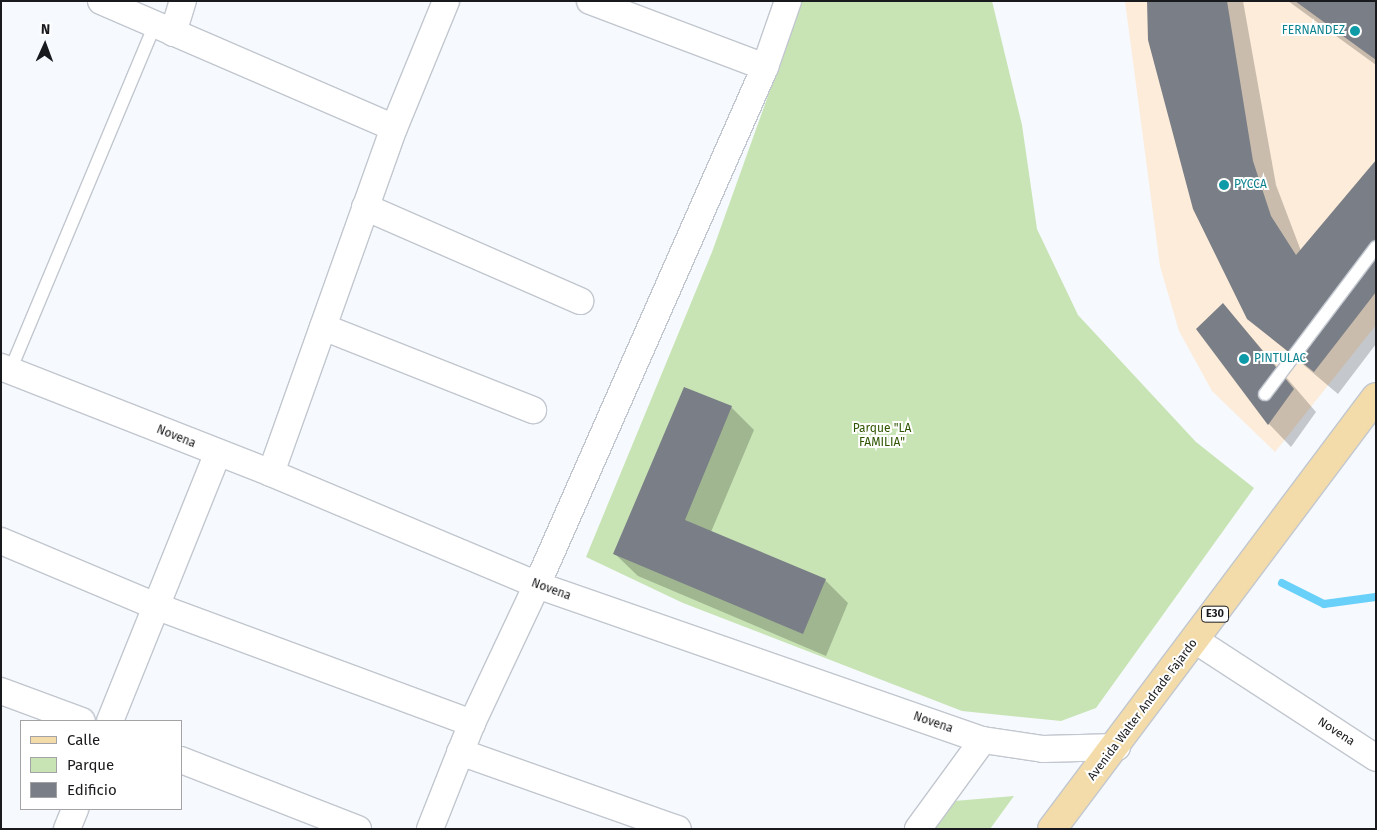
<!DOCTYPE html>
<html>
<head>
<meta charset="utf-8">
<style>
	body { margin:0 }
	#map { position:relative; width:1377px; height:830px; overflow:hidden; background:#f6f9fe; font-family:"Fira Sans",sans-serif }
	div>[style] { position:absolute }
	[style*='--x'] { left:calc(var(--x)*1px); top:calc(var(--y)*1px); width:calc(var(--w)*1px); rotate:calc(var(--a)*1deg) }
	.commercial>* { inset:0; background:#fcecd9 }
	.green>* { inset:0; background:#c8e4b5 }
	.shadow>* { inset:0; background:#0003 }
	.stream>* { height:8px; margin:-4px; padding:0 4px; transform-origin:4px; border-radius:4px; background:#69d0f9 }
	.building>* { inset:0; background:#7a7e86 }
	.roads { filter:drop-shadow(1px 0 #c2c7cf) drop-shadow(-1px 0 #c2c7cf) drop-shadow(0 1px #c2c7cf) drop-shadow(0 -1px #c2c7cf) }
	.service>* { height:12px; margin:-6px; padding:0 6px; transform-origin:6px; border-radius:6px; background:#fff }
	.minor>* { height:26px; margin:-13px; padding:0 13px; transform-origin:13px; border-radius:13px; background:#fff }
	.primary>* { height:28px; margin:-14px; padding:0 14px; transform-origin:14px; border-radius:14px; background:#f3dca9 }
	.dots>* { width:14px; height:14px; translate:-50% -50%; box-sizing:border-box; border:2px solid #fff; border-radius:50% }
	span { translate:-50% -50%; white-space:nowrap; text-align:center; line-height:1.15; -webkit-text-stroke:4px #fff; paint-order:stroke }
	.shield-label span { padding:1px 4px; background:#fff; border:1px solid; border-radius:4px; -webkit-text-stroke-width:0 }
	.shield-label { font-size:11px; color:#191a1d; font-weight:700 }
	.culture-label { font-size:12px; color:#0d838f }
	.right { translate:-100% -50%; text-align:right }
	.left { translate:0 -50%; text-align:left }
	.park-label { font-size:12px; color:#2f5501 }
	.street-label { font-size:12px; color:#191a1d }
	.frame { position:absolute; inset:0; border:2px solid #191a1d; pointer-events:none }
	.legend { position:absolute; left:20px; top:720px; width:162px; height:90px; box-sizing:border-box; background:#fff; border:1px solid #a3a3a5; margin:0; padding:6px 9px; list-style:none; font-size:15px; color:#191a1d }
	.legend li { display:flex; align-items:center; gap:10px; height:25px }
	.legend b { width:25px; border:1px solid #a3a3a5 }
	.north { position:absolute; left:20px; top:20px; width:50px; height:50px; -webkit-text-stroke:4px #fff; paint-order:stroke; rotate:2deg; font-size:14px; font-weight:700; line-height:20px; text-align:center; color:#191a1d }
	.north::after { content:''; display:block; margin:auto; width:18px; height:22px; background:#191a1d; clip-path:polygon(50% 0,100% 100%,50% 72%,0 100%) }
</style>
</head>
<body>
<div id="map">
	<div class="commercial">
		<div style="clip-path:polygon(1125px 1px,1376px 1px,1376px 325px,1275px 452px,1212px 391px,1179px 331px,1160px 266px)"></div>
	</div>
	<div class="green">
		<div style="clip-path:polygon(802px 1px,992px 1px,1022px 125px,1037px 229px,1078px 315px,1196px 442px,1254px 488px,1096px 708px,1061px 721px,962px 711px,683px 603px,586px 557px,712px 252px)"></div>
		<div style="clip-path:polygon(1014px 796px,990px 829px,934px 829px,954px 801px)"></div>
	</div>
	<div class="shadow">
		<div style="clip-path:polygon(1148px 1px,1243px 1px,1276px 185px,1301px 251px,1376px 162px,1376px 344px,1338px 394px,1248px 318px)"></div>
		<div style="clip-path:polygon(1288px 1px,1376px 1px,1376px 65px)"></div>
		<div style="clip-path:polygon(1223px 304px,1316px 412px,1291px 447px,1269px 424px,1198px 329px)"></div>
		<div style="clip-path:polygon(731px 407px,754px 430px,711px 532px,825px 580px,848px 603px,826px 656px,638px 576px,615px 554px)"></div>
	</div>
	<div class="stream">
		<div style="--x:1282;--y:583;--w:47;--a:26.6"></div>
		<div style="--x:1324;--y:604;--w:52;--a:-7.7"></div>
	</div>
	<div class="building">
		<div style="clip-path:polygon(1147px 1px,1227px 1px,1253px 161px,1271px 216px,1296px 255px,1376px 160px,1376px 292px,1314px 372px,1247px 319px,1193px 209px,1148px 40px)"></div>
		<div style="clip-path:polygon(1295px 1px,1376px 1px,1376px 60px)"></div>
		<div style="clip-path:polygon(1223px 303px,1294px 389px,1268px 425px,1196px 329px)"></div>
		<div style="clip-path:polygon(684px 387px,732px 406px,685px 520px,826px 579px,803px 634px,613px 554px)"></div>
	</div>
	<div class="roads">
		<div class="service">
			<div style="--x:10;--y:371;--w:374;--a:-67.3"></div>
			<div style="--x:1265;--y:394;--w:184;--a:-52.9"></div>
		</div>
		<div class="minor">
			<div style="--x:101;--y:1;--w:319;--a:23.4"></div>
			<div style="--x:590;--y:1;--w:187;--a:20.7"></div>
			<div style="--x:173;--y:33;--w:34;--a:-73"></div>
			<div style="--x:365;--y:207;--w:235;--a:23.6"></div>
			<div style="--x:323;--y:327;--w:226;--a:21.6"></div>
			<div style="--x:1;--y:367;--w:290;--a:21.4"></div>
			<div style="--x:271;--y:473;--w:289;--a:22.8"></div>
			<div style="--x:537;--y:585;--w:472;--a:19.2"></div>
			<div style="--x:983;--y:740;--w:61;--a:8.5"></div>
			<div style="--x:1043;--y:749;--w:74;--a:-1.5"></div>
			<div style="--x:271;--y:473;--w:366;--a:-70.4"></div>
			<div style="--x:394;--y:128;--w:137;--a:-67.7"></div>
			<div style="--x:1;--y:541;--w:170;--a:22.8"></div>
			<div style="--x:158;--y:607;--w:335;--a:20.3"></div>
			<div style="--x:1195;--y:640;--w:216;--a:33.1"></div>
			<div style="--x:1;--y:691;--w:86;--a:20.3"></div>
			<div style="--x:110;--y:721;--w:289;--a:-68.1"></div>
			<div style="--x:460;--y:752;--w:231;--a:19.5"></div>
			<div style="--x:181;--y:760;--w:190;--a:21.3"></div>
			<div style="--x:67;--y:829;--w:22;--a:-68"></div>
			<div style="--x:430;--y:829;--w:114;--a:-68.4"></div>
			<div style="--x:472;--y:723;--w:153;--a:-64.8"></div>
			<div style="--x:537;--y:585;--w:566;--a:-66.24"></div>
			<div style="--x:765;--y:67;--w:70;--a:-70.8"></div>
			<div style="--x:918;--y:829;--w:110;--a:-53.9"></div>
		</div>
		<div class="primary">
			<div style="--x:1052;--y:829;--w:540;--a:-53.13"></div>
		</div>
	</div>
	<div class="dots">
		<div style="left:1355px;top:31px;background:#0f9aa8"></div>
		<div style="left:1224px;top:185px;background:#0f9aa8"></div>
		<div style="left:1244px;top:359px;background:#0f9aa8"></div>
	</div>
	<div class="shield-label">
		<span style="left:1215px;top:614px">E30</span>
	</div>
	<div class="culture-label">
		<span class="right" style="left:1345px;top:31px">FERNANDEZ</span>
		<span class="left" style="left:1234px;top:185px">PYCCA</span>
		<span class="left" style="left:1254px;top:359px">PINTULAC</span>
	</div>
	<div class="park-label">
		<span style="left:882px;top:436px">Parque "LA<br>FAMILIA"</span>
	</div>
	<div class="street-label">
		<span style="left:176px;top:437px;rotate:22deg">Novena</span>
		<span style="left:551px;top:590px;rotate:20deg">Novena</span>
		<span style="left:1143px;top:710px;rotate:-53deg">Avenida Walter Andrade Fajardo</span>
		<span style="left:933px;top:723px;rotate:19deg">Novena</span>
		<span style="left:1336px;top:732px;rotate:33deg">Novena</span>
	</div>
	<div class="frame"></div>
	<ul class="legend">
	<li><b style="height:6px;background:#f3dca9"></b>Calle</li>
	<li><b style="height:14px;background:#c8e4b5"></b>Parque</li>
	<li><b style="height:14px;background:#7a7e86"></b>Edificio</li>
	</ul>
	<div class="north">N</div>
</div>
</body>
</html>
